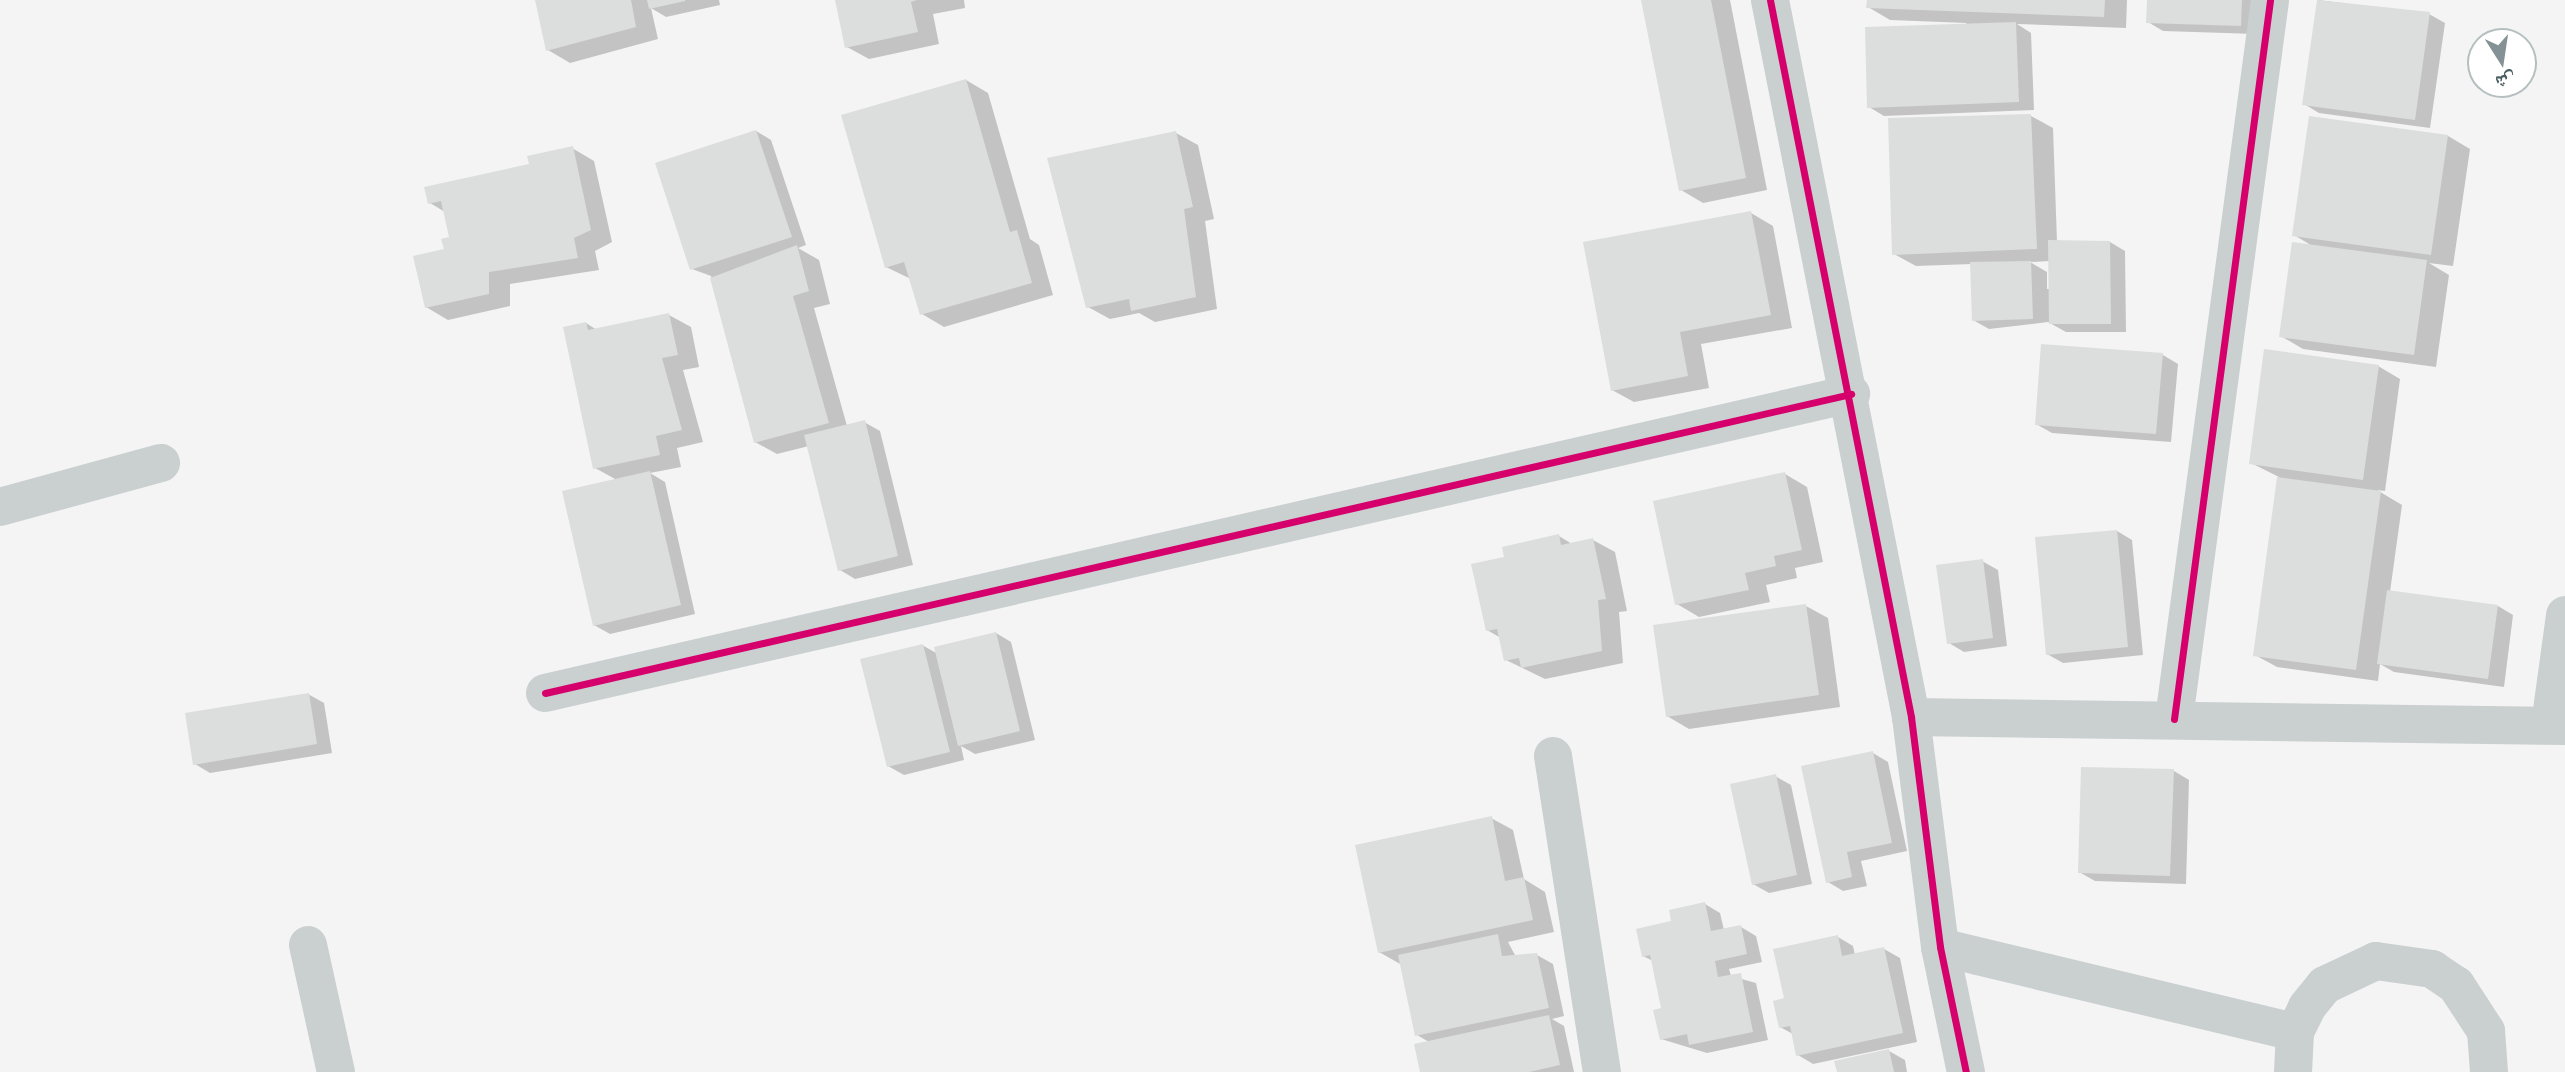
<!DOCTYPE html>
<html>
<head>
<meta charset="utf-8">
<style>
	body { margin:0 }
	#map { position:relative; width:2565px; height:1072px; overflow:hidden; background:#f4f4f4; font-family:Barlow,"Noto Naskh Arabic",sans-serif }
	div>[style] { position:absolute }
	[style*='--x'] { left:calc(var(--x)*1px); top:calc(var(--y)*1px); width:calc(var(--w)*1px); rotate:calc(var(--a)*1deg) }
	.shadow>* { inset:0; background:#0003 }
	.building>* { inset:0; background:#dcdddd }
	.street>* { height:38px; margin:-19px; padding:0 19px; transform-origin:19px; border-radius:19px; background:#cacfd0 }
	.cycleway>* { height:7px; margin:-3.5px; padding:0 3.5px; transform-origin:3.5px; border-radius:3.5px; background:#d6006c }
	span { translate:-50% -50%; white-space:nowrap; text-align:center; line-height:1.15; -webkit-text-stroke:7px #fff; paint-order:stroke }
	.north { position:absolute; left:2467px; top:28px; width:70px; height:70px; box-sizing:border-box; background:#fff; border:2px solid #b6bfc0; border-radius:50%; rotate:168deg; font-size:19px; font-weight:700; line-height:28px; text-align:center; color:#495e62 }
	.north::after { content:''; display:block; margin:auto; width:24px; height:32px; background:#859295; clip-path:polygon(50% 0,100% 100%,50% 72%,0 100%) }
</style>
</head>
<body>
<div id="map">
	<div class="shadow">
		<div style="clip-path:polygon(537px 0,719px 0,720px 5px,666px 17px,651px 8px,658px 39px,570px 63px,548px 50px)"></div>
		<div style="clip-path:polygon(837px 0,964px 0,965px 8px,933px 14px,939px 44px,869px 59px,847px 47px)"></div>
		<div style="clip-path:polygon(1643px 0,1730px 0,1767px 190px,1703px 203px,1681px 190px)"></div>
		<div style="clip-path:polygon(1868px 0,2127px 0,2126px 28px,2017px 24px,2031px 33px,2034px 110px,1884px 116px,1869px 107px,1967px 23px,1890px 20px,1868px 7px)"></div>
		<div style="clip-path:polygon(2149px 0,2257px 0,2256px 34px,2163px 31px,2148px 22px)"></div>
		<div style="clip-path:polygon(2318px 0,2429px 14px,2445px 23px,2430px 128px,2319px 113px,2304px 104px)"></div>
		<div style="clip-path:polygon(966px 80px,988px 93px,1030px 239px,1039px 245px,1053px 295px,944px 327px,922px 314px,911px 279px,886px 267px)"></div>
		<div style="clip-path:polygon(evenodd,2031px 116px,2053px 128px,2057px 242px,2110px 242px,2125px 251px,2126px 332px,2066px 332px,2048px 322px,1989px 329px,1973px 320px,1972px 264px,1916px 266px,1894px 254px,2031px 116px,2050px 261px,2050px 289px,2047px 289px,2047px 272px,2030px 262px,2050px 261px)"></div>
		<div style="clip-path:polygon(756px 131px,771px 140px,806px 245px,798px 248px,819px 260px,830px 304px,814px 308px,847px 426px,864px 422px,880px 431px,913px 565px,855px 579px,840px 570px,809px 446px,777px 454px,755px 442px,711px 276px,692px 269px)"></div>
		<div style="clip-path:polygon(1176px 133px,1198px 145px,1214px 219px,1205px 221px,1217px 309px,1155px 322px,1139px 313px,1110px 319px,1088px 307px)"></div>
		<div style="clip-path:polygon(2448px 136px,2470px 149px,2453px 266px,2429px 263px,2449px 275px,2436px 367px,2303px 349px,2281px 336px,2314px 247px,2294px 235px)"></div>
		<div style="clip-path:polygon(572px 148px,594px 161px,612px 242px,595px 251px,599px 270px,510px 284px,510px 306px,448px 320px,426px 307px,451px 238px,445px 212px,430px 203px)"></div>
		<div style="clip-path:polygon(1751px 213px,1773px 226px,1792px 328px,1701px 344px,1709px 388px,1634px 402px,1612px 390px)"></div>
		<div style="clip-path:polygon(669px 315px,691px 327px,699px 367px,683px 370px,703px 442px,677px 448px,681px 467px,650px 473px,665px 482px,695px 614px,610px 634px,594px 625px,617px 480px,595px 468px,586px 323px,597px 330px)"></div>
		<div style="clip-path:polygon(2163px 355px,2178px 364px,2171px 442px,2052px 433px,2036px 424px)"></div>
		<div style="clip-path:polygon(2378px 366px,2400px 379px,2385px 491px,2377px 490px,2402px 505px,2390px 592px,2498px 606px,2513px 615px,2504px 687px,2394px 672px,2380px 664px,2378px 681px,2277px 667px,2255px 655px,2279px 477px,2251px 463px)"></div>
		<div style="clip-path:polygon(1785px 474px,1807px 487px,1823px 562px,1795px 568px,1797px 578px,1766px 585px,1770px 602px,1699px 617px,1677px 604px)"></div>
		<div style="clip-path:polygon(2117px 531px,2132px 540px,2143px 655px,2063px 663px,2047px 654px)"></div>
		<div style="clip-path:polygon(1559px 536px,1572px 544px,1593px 540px,1615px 552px,1627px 611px,1619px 612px,1623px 663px,1545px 679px,1506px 660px,1501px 638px,1487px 630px,1506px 558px)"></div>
		<div style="clip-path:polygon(1982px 561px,1998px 570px,2007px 646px,1964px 652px,1949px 643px)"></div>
		<div style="clip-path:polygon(1806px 606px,1828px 618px,1840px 707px,1689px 729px,1667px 716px)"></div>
		<div style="clip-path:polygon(996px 633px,1011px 642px,1035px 740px,975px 754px,961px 746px,964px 760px,904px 775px,888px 766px,922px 645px,938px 654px)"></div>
		<div style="clip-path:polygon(308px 694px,324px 703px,332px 753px,210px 773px,195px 764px)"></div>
		<div style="clip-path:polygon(1873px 753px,1888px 762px,1907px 851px,1861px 861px,1867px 886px,1843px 891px,1828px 882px)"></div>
		<div style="clip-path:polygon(2174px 771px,2189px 780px,2186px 884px,2095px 881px,2079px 872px)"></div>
		<div style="clip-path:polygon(1775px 776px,1791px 785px,1812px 884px,1769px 893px,1753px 884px)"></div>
		<div style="clip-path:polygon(1491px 818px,1513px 830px,1524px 879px,1545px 892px,1554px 932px,1508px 942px,1516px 957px,1537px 955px,1553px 964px,1564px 1016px,1552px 1019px,1564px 1026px,1574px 1072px,1421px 1072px,1429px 1042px,1417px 1035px,1402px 965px,1379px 952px)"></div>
		<div style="clip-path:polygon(1705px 904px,1720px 913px,1724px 930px,1741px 927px,1756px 936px,1762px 962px,1729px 969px,1731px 976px,1756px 983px,1768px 1040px,1707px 1053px,1661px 1039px,1663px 1010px,1653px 961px,1643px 956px,1673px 922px)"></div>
		<div style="clip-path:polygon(1838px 937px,1853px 946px,1855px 955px,1884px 949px,1900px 958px,1917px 1042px,1813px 1064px,1798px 1055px,1793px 1034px,1780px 1027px,1786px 1000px)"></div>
		<div style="clip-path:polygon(1889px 1051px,1905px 1060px,1907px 1072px,1838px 1072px)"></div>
	</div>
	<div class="building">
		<div style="clip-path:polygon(535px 0,631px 0,636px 27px,546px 51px)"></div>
		<div style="clip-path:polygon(647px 0,685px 0,685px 1px,649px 9px)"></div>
		<div style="clip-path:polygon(835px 0,917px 0,911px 2px,918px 32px,845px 48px)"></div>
		<div style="clip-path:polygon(1641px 0,1711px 0,1746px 178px,1679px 191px)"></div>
		<div style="clip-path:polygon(1867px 0,2105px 0,2104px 17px,1866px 8px)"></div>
		<div style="clip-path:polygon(2147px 0,2242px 0,2241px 26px,2146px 23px)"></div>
		<div style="clip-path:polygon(2317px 0,2430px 12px,2415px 120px,2302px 105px)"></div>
		<div style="clip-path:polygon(2016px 22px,2019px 102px,1867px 108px,1865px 27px)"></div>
		<div style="clip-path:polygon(966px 79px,1010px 232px,1017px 230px,1032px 283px,920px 315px,904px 262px,885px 268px,841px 115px)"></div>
		<div style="clip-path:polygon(2031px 114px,2037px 249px,1892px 255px,1888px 118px)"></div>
		<div style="clip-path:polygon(2309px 116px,2448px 135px,2431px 255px,2292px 236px)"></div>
		<div style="clip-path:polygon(756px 130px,792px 237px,690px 270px,655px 163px)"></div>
		<div style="clip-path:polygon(1176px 131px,1193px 207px,1184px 209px,1196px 297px,1131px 311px,1129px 299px,1086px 308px,1047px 158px)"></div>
		<div style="clip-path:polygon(573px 146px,591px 230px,574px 238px,578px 258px,489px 272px,489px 294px,425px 308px,413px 256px,444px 249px,441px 239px,449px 237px,441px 201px,428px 204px,424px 187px,529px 164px,527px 156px)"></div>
		<div style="clip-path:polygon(1751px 211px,1771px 315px,1680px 332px,1688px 376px,1611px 391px,1583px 242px)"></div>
		<div style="clip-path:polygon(2048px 240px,2110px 241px,2111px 324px,2049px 324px)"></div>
		<div style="clip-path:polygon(2292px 242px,2427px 260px,2414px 355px,2279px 337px)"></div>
		<div style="clip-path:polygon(797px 245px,809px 291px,793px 296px,829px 423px,754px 443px,710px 278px)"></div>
		<div style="clip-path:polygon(2031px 261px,2033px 319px,1972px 321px,1970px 262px)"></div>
		<div style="clip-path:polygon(669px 313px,678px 355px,662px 358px,682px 430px,656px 436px,660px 455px,593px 469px,563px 327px,586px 322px,588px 330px)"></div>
		<div style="clip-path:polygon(2041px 344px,2163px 353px,2156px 434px,2035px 425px)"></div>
		<div style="clip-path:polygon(2264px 349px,2379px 365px,2363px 480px,2249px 464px)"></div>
		<div style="clip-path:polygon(865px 420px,898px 556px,838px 571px,804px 435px)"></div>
		<div style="clip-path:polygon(650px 471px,681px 605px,593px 626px,562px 491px)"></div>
		<div style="clip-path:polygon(1785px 472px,1802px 550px,1774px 556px,1776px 566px,1745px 573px,1749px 590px,1675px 605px,1653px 501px)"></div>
		<div style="clip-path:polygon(2277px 477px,2381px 491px,2356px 670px,2253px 656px)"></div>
		<div style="clip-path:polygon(2117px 530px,2128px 647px,2046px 655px,2035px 537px)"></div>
		<div style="clip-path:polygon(1559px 534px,1561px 545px,1593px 538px,1606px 599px,1598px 600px,1602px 651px,1521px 668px,1519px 658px,1504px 661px,1497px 629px,1486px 631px,1471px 564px,1504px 557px,1502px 547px)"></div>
		<div style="clip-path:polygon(1983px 559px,1993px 638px,1947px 644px,1936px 565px)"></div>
		<div style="clip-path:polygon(2387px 590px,2498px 605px,2488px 679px,2377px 664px)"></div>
		<div style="clip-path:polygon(1806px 604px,1819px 695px,1666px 717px,1653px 625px)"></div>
		<div style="clip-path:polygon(996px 632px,1020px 731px,958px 746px,934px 647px)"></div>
		<div style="clip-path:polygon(923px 644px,950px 752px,887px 767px,860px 659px)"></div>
		<div style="clip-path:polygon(309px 693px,317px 744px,193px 765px,185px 713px)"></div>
		<div style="clip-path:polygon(1873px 751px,1892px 843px,1847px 852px,1852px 877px,1826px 883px,1801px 766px)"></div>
		<div style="clip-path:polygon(2081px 767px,2174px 769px,2170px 876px,2078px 873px)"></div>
		<div style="clip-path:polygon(1776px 774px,1797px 875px,1752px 885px,1730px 784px)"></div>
		<div style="clip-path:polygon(1492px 816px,1505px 881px,1524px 877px,1533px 920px,1378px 953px,1355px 845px)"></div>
		<div style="clip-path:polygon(1705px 902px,1711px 931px,1741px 925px,1747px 954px,1715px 961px,1718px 977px,1741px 973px,1753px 1032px,1689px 1045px,1687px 1034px,1660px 1040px,1653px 1010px,1661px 1008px,1650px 955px,1642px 957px,1636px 929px,1671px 921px,1669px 910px)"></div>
		<div style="clip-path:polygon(1498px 934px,1502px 956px,1537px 953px,1549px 1008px,1415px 1036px,1398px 955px)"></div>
		<div style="clip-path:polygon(1838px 935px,1842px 956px,1884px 947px,1903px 1033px,1796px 1056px,1790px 1026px,1779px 1028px,1773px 1001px,1784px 998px,1773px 949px)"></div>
		<div style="clip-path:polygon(1549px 1015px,1560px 1065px,1529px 1072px,1420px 1072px,1414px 1044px)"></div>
		<div style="clip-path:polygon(1889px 1049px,1894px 1072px,1837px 1072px,1834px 1061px)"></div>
	</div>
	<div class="street">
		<div style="--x:1770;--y:0;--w:731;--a:78.87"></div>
		<div style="--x:1911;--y:717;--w:232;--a:82.8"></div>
		<div style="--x:1940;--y:947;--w:128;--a:78.3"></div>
		<div style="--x:0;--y:507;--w:167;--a:-15.3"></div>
		<div style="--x:545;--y:693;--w:1340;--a:-12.9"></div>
		<div style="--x:1911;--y:717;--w:654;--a:0.79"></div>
		<div style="--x:2174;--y:719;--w:725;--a:-82.39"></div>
		<div style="--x:2550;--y:725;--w:111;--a:-82.2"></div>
		<div style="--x:1553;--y:756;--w:320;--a:81.2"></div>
		<div style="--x:308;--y:945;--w:130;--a:77.6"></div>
		<div style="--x:1940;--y:947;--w:365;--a:13.5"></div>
		<div style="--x:2293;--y:1072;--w:40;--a:-87.1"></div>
		<div style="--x:2295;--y:1032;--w:28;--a:-64"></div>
		<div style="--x:2307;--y:1007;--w:28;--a:-51"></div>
		<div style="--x:2325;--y:985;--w:56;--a:-25.2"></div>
		<div style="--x:2376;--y:961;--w:57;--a:8.1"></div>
		<div style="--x:2432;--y:969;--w:29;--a:34"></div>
		<div style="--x:2456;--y:985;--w:55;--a:56.9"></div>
		<div style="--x:2486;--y:1031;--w:41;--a:85.8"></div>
	</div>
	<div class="cycleway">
		<div style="--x:1770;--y:0;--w:731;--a:78.87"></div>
		<div style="--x:1911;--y:717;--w:232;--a:82.8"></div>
		<div style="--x:1940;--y:947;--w:128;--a:78.3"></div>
		<div style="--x:545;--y:693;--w:1340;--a:-12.9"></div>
		<div style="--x:2174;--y:719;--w:725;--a:-82.39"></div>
	</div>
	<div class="north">ش</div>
</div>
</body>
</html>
